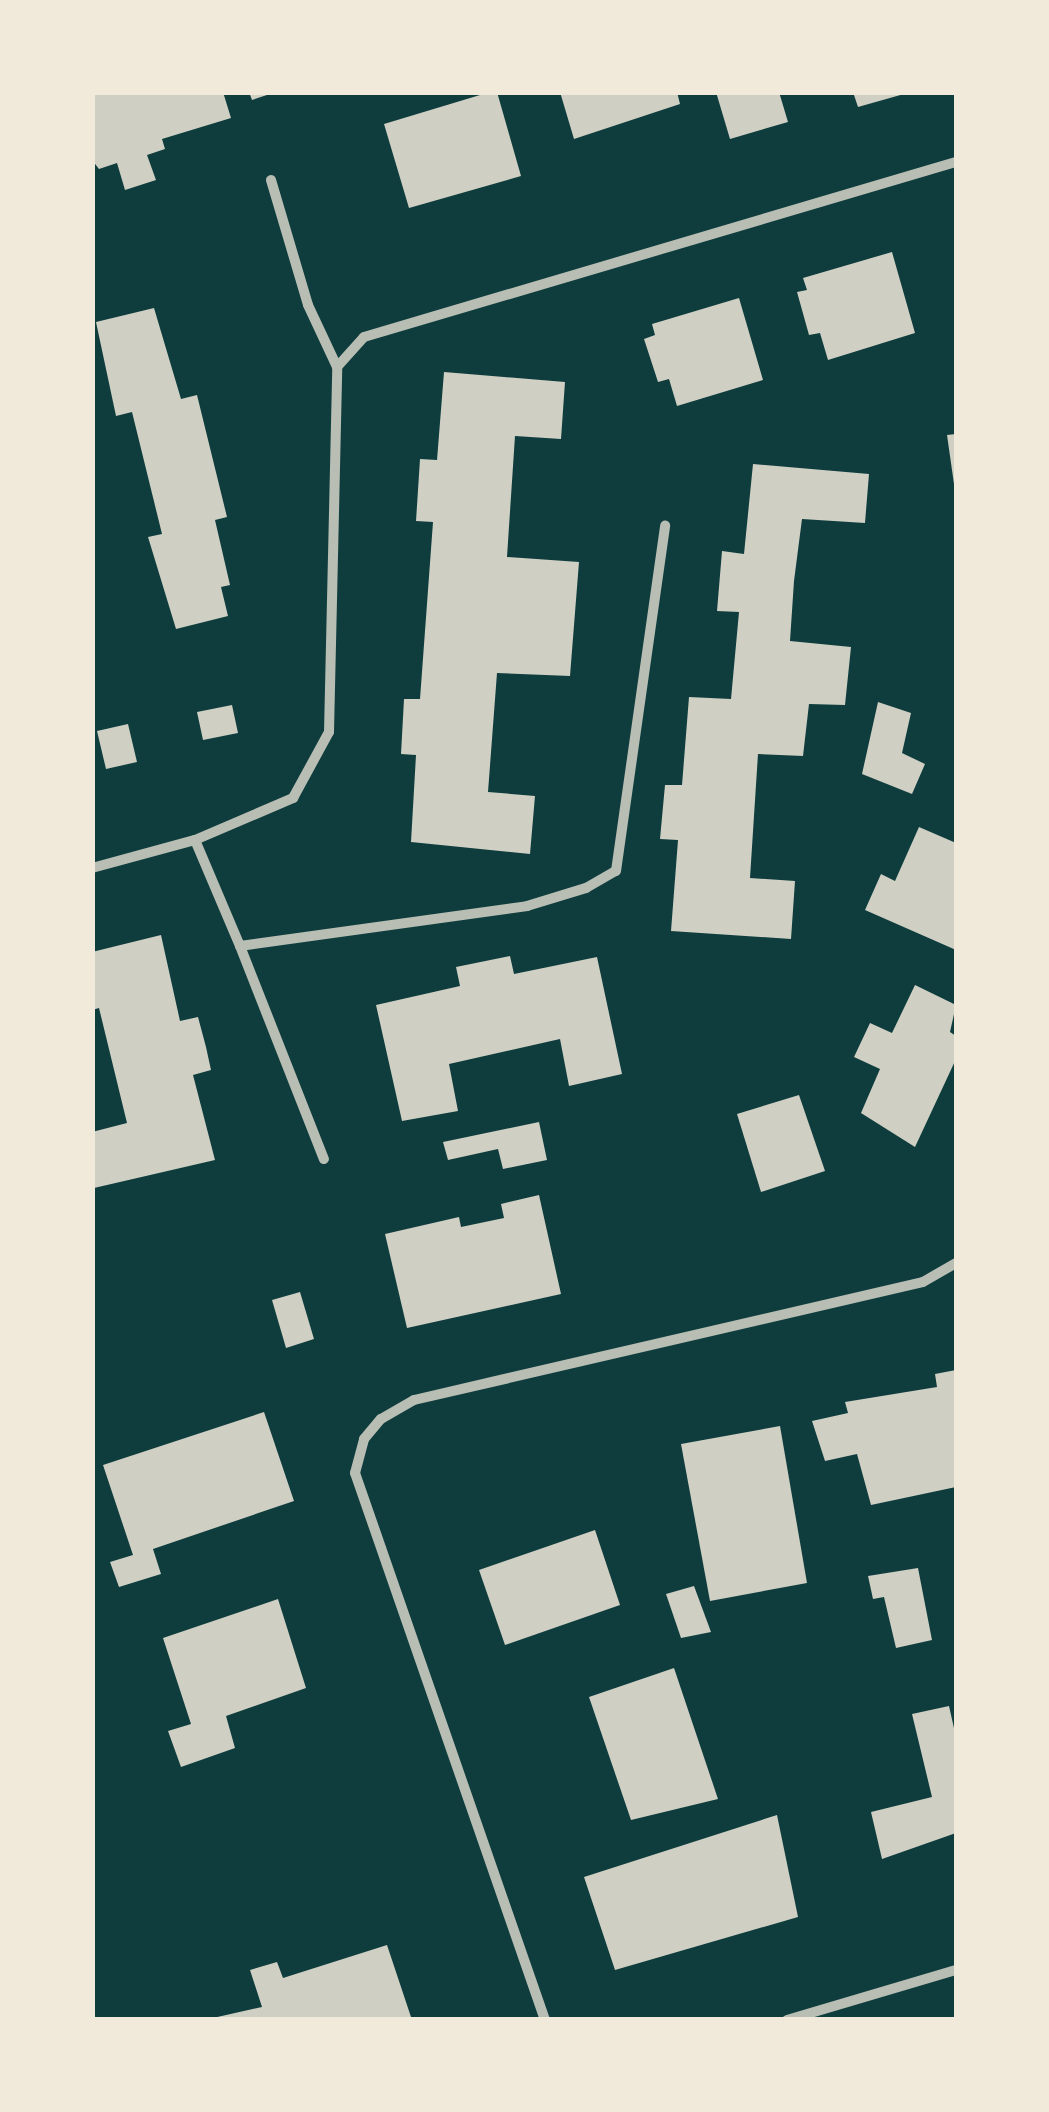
<!DOCTYPE html>
<html>
<head>
<meta charset="utf-8">
<style>
	body { margin:0 }
	#map { position:relative; width:1049px; height:2112px; overflow:hidden; background:#0f3d3e; font-family:"DejaVu Sans",sans-serif }
	div>[style] { position:absolute }
	[style*='--x'] { left:calc(var(--x)*1px); top:calc(var(--y)*1px); width:calc(var(--w)*1px); rotate:calc(var(--a)*1deg) }
	.building>* { inset:0; background:#cfcfc3 }
	.minor>* { height:10px; margin:-5px; padding:0 5px; transform-origin:5px; border-radius:5px; background:#b8beb3 }
	span { translate:-50% -50%; white-space:nowrap; text-align:center; line-height:1.15; -webkit-text-stroke:9px #f1e9da; paint-order:stroke }
	.frame { position:absolute; inset:0; border:95px solid #f1e9da; pointer-events:none }
</style>
</head>
<body>
<div id="map">
	<div class="building">
		<div style="clip-path:polygon(92px 92px,223px 92px,231px 118px,162px 139px,165px 149px,147px 155px,156px 180px,125px 190px,117px 163px,99px 169px,92px 160px)"></div>
		<div style="clip-path:polygon(249px 92px,272px 92px,273px 93px,252px 100px)"></div>
		<div style="clip-path:polygon(490px 92px,497px 92px,521px 176px,409px 208px,384px 124px)"></div>
		<div style="clip-path:polygon(560px 92px,677px 92px,680px 104px,574px 139px)"></div>
		<div style="clip-path:polygon(716px 92px,779px 92px,788px 122px,730px 139px)"></div>
		<div style="clip-path:polygon(853px 92px,904px 92px,904px 94px,858px 107px)"></div>
		<div style="clip-path:polygon(892px 252px,915px 333px,828px 360px,820px 333px,809px 335px,797px 292px,807px 290px,803px 278px)"></div>
		<div style="clip-path:polygon(739px 298px,763px 380px,677px 406px,669px 379px,658px 382px,644px 339px,655px 335px,652px 324px)"></div>
		<div style="clip-path:polygon(154px 308px,181px 399px,197px 395px,227px 517px,215px 520px,230px 585px,221px 587px,228px 616px,176px 629px,148px 537px,162px 534px,132px 412px,116px 416px,96px 322px)"></div>
		<div style="clip-path:polygon(444px 372px,565px 382px,561px 439px,515px 436px,507px 557px,579px 562px,570px 676px,497px 673px,488px 792px,535px 796px,530px 854px,411px 842px,416px 755px,401px 754px,404px 699px,420px 699px,433px 522px,416px 521px,420px 459px,437px 460px)"></div>
		<div style="clip-path:polygon(956px 434px,956px 484px,954px 484px,947px 435px)"></div>
		<div style="clip-path:polygon(753px 464px,869px 474px,865px 523px,802px 519px,794px 581px,790px 641px,851px 647px,845px 705px,809px 704px,803px 756px,758px 754px,750px 878px,795px 881px,791px 939px,671px 931px,678px 840px,660px 839px,665px 785px,682px 785px,689px 697px,731px 699px,739px 612px,717px 611px,722px 551px,744px 554px)"></div>
		<div style="clip-path:polygon(878px 702px,911px 713px,902px 753px,925px 764px,912px 794px,862px 774px)"></div>
		<div style="clip-path:polygon(232px 705px,238px 733px,203px 740px,197px 712px)"></div>
		<div style="clip-path:polygon(128px 724px,137px 762px,106px 769px,97px 731px)"></div>
		<div style="clip-path:polygon(919px 827px,956px 843px,956px 950px,865px 910px,881px 874px,895px 881px)"></div>
		<div style="clip-path:polygon(161px 935px,180px 1021px,198px 1017px,206px 1047px,211px 1070px,193px 1075px,215px 1160px,94px 1188px,92px 1132px,127px 1123px,99px 1008px,92px 1010px,92px 952px)"></div>
		<div style="clip-path:polygon(510px 956px,514px 974px,597px 957px,622px 1074px,569px 1086px,560px 1039px,449px 1064px,458px 1111px,402px 1121px,376px 1005px,460px 986px,456px 967px)"></div>
		<div style="clip-path:polygon(915px 985px,956px 1005px,950px 1032px,956px 1036px,956px 1059px,915px 1147px,861px 1113px,880px 1069px,854px 1057px,870px 1023px,892px 1033px)"></div>
		<div style="clip-path:polygon(799px 1095px,825px 1171px,761px 1192px,737px 1114px)"></div>
		<div style="clip-path:polygon(539px 1122px,547px 1160px,503px 1169px,498px 1149px,448px 1160px,443px 1142px)"></div>
		<div style="clip-path:polygon(539px 1195px,561px 1294px,407px 1328px,385px 1234px,459px 1217px,461px 1227px,504px 1218px,501px 1204px)"></div>
		<div style="clip-path:polygon(300px 1292px,314px 1339px,286px 1348px,272px 1300px)"></div>
		<div style="clip-path:polygon(956px 1370px,956px 1487px,871px 1505px,857px 1454px,825px 1461px,812px 1421px,848px 1413px,845px 1402px,937px 1387px,935px 1374px)"></div>
		<div style="clip-path:polygon(264px 1412px,294px 1501px,153px 1549px,161px 1574px,119px 1587px,110px 1562px,133px 1555px,103px 1465px)"></div>
		<div style="clip-path:polygon(780px 1426px,807px 1583px,710px 1601px,681px 1444px)"></div>
		<div style="clip-path:polygon(595px 1530px,620px 1605px,505px 1645px,479px 1570px)"></div>
		<div style="clip-path:polygon(918px 1568px,932px 1640px,896px 1648px,884px 1597px,873px 1599px,868px 1576px)"></div>
		<div style="clip-path:polygon(694px 1586px,711px 1632px,681px 1638px,666px 1594px)"></div>
		<div style="clip-path:polygon(278px 1599px,306px 1688px,226px 1716px,235px 1748px,181px 1767px,168px 1731px,191px 1724px,163px 1638px)"></div>
		<div style="clip-path:polygon(674px 1668px,718px 1799px,631px 1820px,589px 1697px)"></div>
		<div style="clip-path:polygon(949px 1706px,956px 1737px,956px 1833px,882px 1859px,871px 1812px,932px 1797px,912px 1714px)"></div>
		<div style="clip-path:polygon(777px 1815px,798px 1917px,615px 1970px,584px 1877px)"></div>
		<div style="clip-path:polygon(387px 1945px,412px 2020px,204px 2020px,262px 2007px,250px 1970px,277px 1962px,283px 1978px)"></div>
	</div>
	<div class="minor">
		<div style="--x:271;--y:180;--w:130;--a:73.5"></div>
		<div style="--x:308;--y:305;--w:68;--a:64.9"></div>
		<div style="--x:195;--y:840;--w:115;--a:67"></div>
		<div style="--x:240;--y:946;--w:290;--a:-7.9"></div>
		<div style="--x:527;--y:906;--w:62;--a:-17"></div>
		<div style="--x:586;--y:888;--w:34;--a:-30"></div>
		<div style="--x:616;--y:871;--w:349;--a:-81.9"></div>
		<div style="--x:92;--y:868;--w:107;--a:-15.2"></div>
		<div style="--x:195;--y:840;--w:107;--a:-23.2"></div>
		<div style="--x:293;--y:798;--w:75;--a:-61.4"></div>
		<div style="--x:329;--y:732;--w:365;--a:-88.7"></div>
		<div style="--x:337;--y:367;--w:40;--a:-48"></div>
		<div style="--x:364;--y:337;--w:617;--a:-16.47"></div>
		<div style="--x:240;--y:946;--w:229;--a:68.5"></div>
		<div style="--x:545;--y:2020;--w:579;--a:-109.15"></div>
		<div style="--x:355;--y:1473;--w:35;--a:-75"></div>
		<div style="--x:364;--y:1439;--w:26;--a:-50"></div>
		<div style="--x:381;--y:1419;--w:38;--a:-30"></div>
		<div style="--x:414;--y:1400;--w:522;--a:-13.05"></div>
		<div style="--x:923;--y:1282;--w:38;--a:-30"></div>
		<div style="--x:787;--y:2020;--w:176;--a:-16.5"></div>
	</div>
	<div class="frame"></div>
</div>
</body>
</html>
